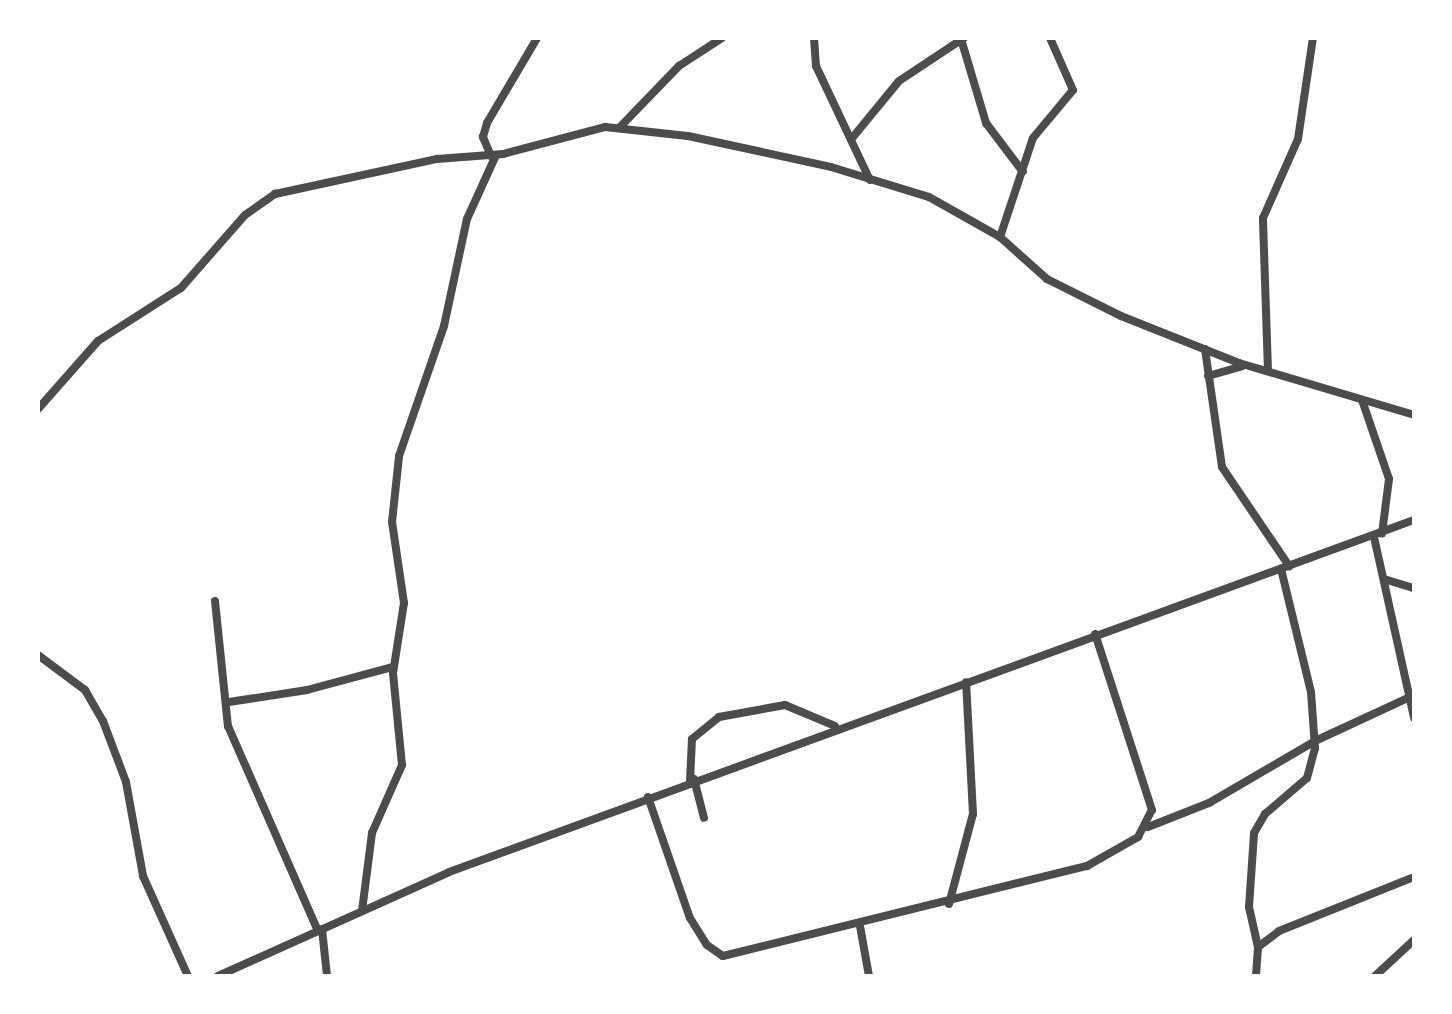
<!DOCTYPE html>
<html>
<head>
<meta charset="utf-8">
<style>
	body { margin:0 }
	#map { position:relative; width:1452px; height:1014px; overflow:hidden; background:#fff; font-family:Commissioner,sans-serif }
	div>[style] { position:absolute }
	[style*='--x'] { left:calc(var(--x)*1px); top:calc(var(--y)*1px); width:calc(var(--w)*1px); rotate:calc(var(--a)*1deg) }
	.minor>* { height:8px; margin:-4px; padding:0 4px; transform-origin:4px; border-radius:4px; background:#4c4c4c }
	span { translate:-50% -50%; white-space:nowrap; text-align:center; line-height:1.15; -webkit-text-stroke:9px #fff; paint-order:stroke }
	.frame { position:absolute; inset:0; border:40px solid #fff; pointer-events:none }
</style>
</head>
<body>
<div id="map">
	<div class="minor">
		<div style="--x:814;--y:38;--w:28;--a:86"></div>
		<div style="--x:816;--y:66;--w:126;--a:64.7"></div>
		<div style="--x:961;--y:39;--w:88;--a:73.4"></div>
		<div style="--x:986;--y:123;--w:61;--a:52.9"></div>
		<div style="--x:620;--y:127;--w:85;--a:-46"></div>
		<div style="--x:679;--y:66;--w:51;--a:-33.1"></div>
		<div style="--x:853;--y:137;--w:72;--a:-50.6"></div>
		<div style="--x:899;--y:81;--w:78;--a:-33.5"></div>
		<div style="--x:491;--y:156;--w:21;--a:-113"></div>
		<div style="--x:483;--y:137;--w:15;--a:-74"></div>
		<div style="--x:487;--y:123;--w:99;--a:-59.5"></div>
		<div style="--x:1000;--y:237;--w:104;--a:-71.6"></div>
		<div style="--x:1033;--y:138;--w:62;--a:-50.2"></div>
		<div style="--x:1073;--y:90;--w:57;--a:-113.9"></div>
		<div style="--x:1205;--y:349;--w:119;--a:81.8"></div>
		<div style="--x:1222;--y:467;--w:120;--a:55.9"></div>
		<div style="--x:1268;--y:371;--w:153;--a:-91.9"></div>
		<div style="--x:1263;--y:218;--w:86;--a:-66.1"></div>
		<div style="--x:1298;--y:139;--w:102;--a:-81.6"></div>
		<div style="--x:1208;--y:376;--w:35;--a:-16"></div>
		<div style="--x:1362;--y:400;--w:83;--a:71.1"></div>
		<div style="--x:1389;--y:479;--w:55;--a:97.3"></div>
		<div style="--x:38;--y:409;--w:91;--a:-48.6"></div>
		<div style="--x:98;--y:341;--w:98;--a:-32.6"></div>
		<div style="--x:181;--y:288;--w:97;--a:-48.8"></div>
		<div style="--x:245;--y:215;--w:37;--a:-35"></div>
		<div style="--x:275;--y:194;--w:166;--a:-12.2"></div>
		<div style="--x:437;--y:159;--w:66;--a:-4.3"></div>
		<div style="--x:503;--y:154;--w:106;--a:-14.8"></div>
		<div style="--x:605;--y:127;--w:83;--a:6.2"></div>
		<div style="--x:688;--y:136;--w:146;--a:12.2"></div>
		<div style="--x:831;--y:167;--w:102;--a:17"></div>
		<div style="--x:929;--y:197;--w:81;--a:29.4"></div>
		<div style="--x:1000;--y:237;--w:63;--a:41.8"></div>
		<div style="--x:1047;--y:279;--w:83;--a:26.6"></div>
		<div style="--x:1121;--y:316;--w:127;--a:21.7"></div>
		<div style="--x:1239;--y:363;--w:183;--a:16.5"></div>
		<div style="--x:1374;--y:537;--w:185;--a:77.5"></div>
		<div style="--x:1384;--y:579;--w:31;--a:17"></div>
		<div style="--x:215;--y:601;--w:126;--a:84.1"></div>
		<div style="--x:228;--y:726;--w:224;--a:66.3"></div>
		<div style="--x:38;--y:655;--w:59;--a:36.7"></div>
		<div style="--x:85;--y:690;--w:36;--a:60"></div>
		<div style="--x:103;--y:721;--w:65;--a:69.3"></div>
		<div style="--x:126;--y:782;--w:96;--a:79.7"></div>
		<div style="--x:143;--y:876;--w:110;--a:65.8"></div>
		<div style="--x:229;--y:702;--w:79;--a:-8.7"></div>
		<div style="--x:307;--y:690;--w:89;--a:-15"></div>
		<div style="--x:694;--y:779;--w:40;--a:75.6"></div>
		<div style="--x:690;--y:781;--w:42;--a:-87.3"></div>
		<div style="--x:692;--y:739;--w:35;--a:-39"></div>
		<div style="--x:719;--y:717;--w:67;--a:-10.3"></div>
		<div style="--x:785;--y:705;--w:54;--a:22.8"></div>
		<div style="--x:648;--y:797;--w:128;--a:70.9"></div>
		<div style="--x:690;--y:918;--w:32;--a:58"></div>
		<div style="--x:707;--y:945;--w:19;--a:35"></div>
		<div style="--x:723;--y:956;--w:375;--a:-13.9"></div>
		<div style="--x:1087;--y:866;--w:59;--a:-29.6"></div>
		<div style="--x:1138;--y:837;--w:30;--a:-63"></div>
		<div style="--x:1152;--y:810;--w:185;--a:-107.9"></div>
		<div style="--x:1148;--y:827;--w:66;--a:-21.5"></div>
		<div style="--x:1209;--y:803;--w:123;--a:-30.3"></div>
		<div style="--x:1315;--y:741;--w:105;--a:-24.9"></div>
		<div style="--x:949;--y:904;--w:93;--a:-75.1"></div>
		<div style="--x:973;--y:814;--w:132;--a:-93"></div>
		<div style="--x:362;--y:911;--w:79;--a:-82.7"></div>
		<div style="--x:372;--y:833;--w:74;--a:-66.2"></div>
		<div style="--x:402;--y:765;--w:92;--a:-95.6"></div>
		<div style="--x:393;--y:673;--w:71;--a:-81.1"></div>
		<div style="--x:404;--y:603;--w:82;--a:-98.4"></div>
		<div style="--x:392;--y:522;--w:66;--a:-83.9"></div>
		<div style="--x:399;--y:456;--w:138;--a:-70.9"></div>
		<div style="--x:444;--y:326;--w:109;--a:-77.9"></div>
		<div style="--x:467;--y:219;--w:70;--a:-65.6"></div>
		<div style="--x:860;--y:926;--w:51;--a:79.8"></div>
		<div style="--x:322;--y:929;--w:47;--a:83.9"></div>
		<div style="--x:1258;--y:947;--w:41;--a:-102.7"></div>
		<div style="--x:1249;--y:907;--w:74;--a:-86.1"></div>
		<div style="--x:1254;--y:833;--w:22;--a:-60"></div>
		<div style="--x:1265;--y:814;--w:55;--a:-40.6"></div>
		<div style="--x:1307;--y:778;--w:31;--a:-75"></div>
		<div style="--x:1315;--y:748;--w:56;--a:-94.1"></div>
		<div style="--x:1311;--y:692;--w:127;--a:-103.7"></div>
		<div style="--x:218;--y:976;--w:253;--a:-24.2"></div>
		<div style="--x:449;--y:872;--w:1027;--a:-20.04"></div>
		<div style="--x:1256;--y:976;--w:29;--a:-86"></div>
		<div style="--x:1258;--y:947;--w:26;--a:-37"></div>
		<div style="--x:1279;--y:931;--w:145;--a:-21.8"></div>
		<div style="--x:1375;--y:976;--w:53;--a:-42.7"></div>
	</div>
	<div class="frame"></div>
</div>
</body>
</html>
